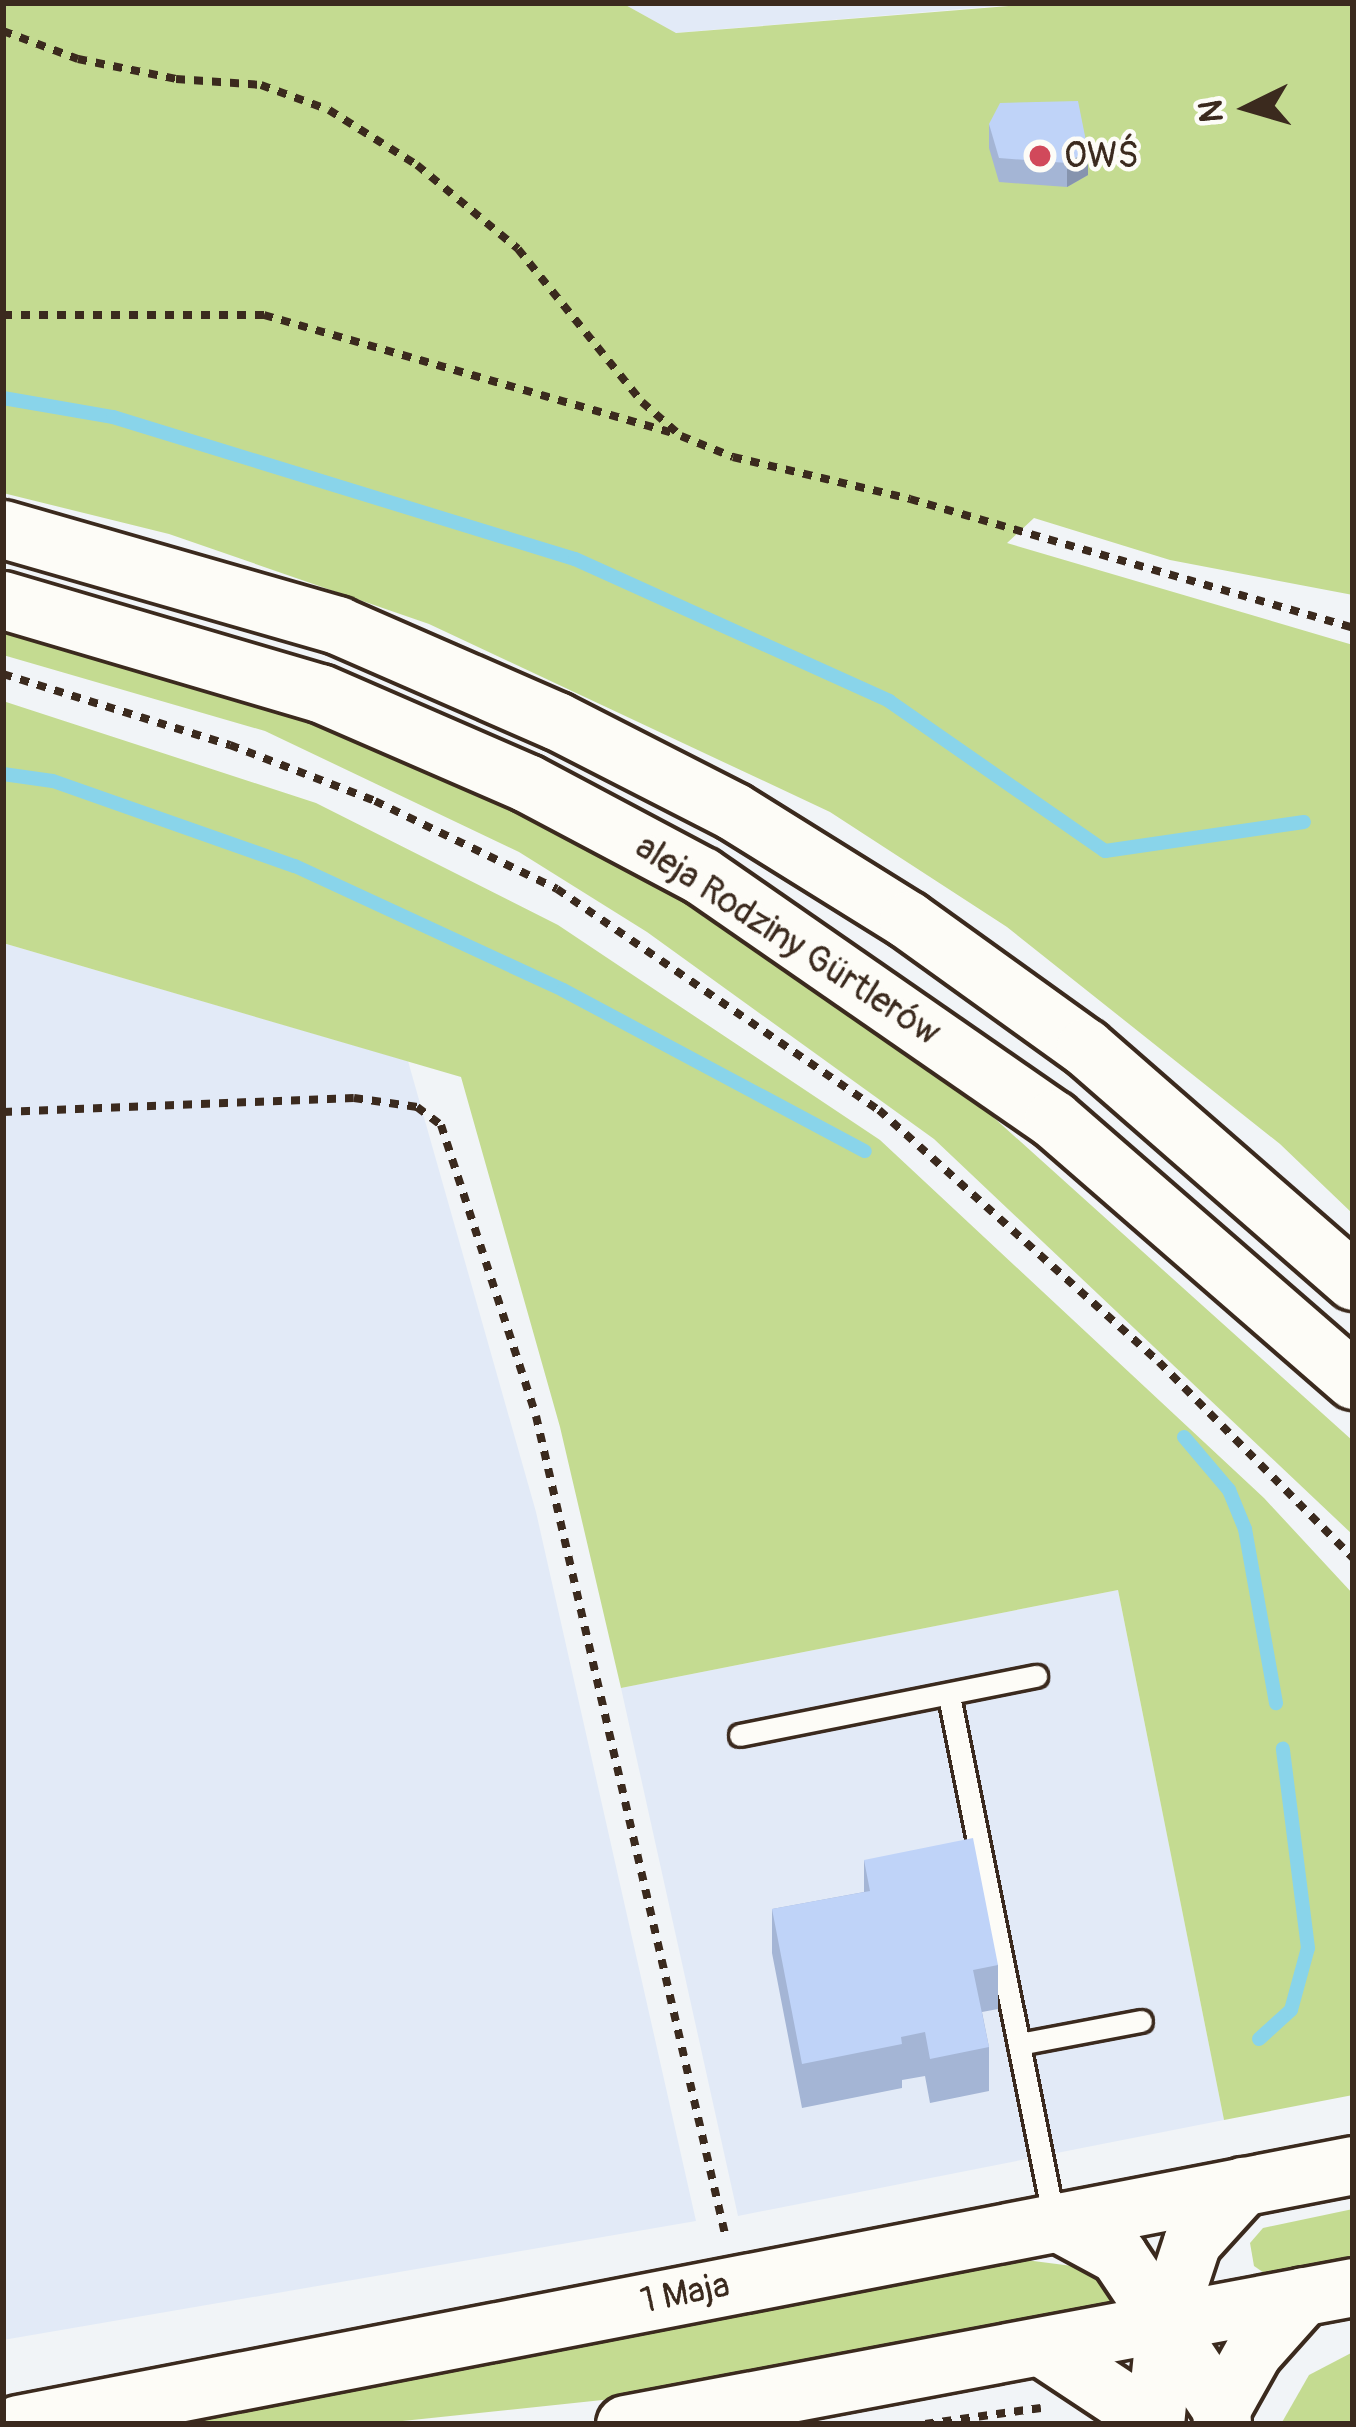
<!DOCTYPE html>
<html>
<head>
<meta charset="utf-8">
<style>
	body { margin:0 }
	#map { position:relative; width:1356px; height:2427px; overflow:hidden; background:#f1f4f7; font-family:Pangolin,sans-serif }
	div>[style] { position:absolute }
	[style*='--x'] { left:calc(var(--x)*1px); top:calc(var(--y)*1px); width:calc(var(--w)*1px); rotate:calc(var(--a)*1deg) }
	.built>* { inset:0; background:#e2eaf7 }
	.green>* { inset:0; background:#c4db91 }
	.stream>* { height:14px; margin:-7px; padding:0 7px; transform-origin:7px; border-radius:7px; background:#89d4ea }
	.path>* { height:8px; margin-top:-4px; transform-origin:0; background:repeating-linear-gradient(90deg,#3b2a1e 0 9px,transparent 0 18px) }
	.roads { filter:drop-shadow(3px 0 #3b2a1e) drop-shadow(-3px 0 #3b2a1e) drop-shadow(0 3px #3b2a1e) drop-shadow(0 -3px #3b2a1e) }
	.lane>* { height:21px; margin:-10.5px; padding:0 10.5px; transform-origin:10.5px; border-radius:10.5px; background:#fdfcf7 }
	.secondary>* { height:57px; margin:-28.5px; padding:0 28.5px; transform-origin:28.5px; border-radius:28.5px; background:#fdfcf7 }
	.wall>* { inset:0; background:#a4b5d5 }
	.shaded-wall>* { inset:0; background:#8694ae }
	.building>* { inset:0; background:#bfd3f8 }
	.dots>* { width:33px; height:33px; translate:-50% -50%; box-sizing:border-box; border:6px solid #fdfcf7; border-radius:50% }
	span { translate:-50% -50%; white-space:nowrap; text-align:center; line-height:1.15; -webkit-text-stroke:9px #fdfcf7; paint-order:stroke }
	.poi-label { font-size:36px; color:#3b2a1e }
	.left { translate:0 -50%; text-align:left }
	.street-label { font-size:36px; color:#3b2a1e }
	.frame { position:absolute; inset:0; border:6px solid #3b2a1e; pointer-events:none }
	.north { position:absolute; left:1188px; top:48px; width:120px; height:120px; -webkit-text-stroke:9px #fdfcf7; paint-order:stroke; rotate:265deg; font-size:33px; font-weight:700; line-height:48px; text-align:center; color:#3b2a1e }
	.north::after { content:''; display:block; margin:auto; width:42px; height:54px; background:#3b2a1e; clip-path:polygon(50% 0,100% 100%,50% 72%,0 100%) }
</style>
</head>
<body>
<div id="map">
	<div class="built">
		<div style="clip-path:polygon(622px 3px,1032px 3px,675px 33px)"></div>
		<div style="clip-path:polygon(3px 943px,408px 1061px,536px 1512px,696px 2221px,3px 2340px)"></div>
		<div style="clip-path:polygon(1118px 1590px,1224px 2120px,738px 2216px,621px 1688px)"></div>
	</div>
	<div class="green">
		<div style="clip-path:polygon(3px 3px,622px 3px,676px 33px,1047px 3px,1353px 3px,1353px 595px,1170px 560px,1034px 518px,1007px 543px,1353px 645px,1353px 1214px,1280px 1144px,1007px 927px,830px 812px,429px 624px,169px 534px,3px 493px)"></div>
		<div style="clip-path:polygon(3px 629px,274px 709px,396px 758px,535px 820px,669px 893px,815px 987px,972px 1098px,1353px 1441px,1353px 1535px,934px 1139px,647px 932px,519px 852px,265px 731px,3px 655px)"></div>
		<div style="clip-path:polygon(3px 701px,316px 803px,558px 925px,880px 1140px,1264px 1498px,1353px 1594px,1353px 2095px,1224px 2120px,1118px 1590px,621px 1688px,560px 1427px,461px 1077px,3px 943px)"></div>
		<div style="clip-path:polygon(1353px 2209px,1353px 2264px,1270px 2277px,1254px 2266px,1250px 2243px,1263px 2228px)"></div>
		<div style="clip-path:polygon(1003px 2257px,1080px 2267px,1136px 2299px,678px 2392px,374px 2424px,137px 2424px)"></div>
		<div style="clip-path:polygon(1353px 2352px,1353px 2424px,1281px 2424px,1309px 2375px)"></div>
	</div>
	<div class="stream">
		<div style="--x:3;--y:398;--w:112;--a:9.8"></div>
		<div style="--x:113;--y:417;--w:483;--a:17.1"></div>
		<div style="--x:575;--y:559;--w:345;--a:24.3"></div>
		<div style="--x:889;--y:701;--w:263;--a:34.8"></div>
		<div style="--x:1105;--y:851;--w:201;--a:-8.3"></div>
		<div style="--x:3;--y:774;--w:50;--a:8"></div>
		<div style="--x:53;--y:781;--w:256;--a:19.4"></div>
		<div style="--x:295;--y:866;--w:295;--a:24.8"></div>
		<div style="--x:563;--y:990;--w:342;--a:28.1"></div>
		<div style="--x:1184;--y:1437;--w:70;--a:49.7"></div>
		<div style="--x:1229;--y:1490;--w:42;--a:67.7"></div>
		<div style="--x:1245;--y:1529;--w:177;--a:79.9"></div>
		<div style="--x:1259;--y:2039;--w:43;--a:-42.2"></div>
		<div style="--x:1291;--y:2010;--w:64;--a:-74.7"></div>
		<div style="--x:1308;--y:1948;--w:201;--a:-97.2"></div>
	</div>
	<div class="path">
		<div style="--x:3;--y:31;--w:80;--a:20.5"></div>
		<div style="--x:78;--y:59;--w:100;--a:11.5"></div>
		<div style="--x:176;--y:79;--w:85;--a:4"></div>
		<div style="--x:261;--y:85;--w:72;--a:20.2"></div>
		<div style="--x:329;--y:110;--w:104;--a:32"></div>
		<div style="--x:417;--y:165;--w:131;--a:39.7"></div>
		<div style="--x:518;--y:249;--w:197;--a:51"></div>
		<div style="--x:642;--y:402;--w:52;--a:41.1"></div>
		<div style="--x:681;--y:436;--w:56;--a:22"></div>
		<div style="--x:733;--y:457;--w:182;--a:13.3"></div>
		<div style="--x:910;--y:499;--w:461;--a:16.2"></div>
		<div style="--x:3;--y:315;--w:261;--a:0"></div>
		<div style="--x:264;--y:315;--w:427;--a:16.1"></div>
		<div style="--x:3;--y:674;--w:238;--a:17.4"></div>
		<div style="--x:230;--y:745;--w:155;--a:21.1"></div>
		<div style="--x:375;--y:801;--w:202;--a:25.8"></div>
		<div style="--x:557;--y:889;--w:391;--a:34.5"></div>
		<div style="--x:879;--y:1110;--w:377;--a:42"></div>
		<div style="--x:1159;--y:1362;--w:276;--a:45.3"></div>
		<div style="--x:3;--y:1112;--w:351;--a:-2.3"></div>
		<div style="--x:354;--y:1098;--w:64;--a:8.1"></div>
		<div style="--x:417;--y:1107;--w:30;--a:37"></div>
		<div style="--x:441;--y:1125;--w:306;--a:71.9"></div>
		<div style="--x:536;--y:1416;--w:844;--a:76.99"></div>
		<div style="--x:925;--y:2424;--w:117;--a:-7.9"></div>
	</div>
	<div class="roads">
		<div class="lane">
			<div style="--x:949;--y:1696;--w:534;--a:78.67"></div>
			<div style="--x:740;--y:1735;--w:302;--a:-11.3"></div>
			<div style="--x:1019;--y:2044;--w:124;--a:-10.7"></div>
		</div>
		<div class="secondary">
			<div style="--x:3;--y:529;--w:348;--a:16"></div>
			<div style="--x:337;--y:625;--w:240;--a:23.6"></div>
			<div style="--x:557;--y:721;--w:198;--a:27.1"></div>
			<div style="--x:733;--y:811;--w:206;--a:31.9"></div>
			<div style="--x:908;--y:920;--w:218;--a:35.7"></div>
			<div style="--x:1085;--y:1047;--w:356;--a:41.1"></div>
			<div style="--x:3;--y:600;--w:330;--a:16.4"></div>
			<div style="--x:320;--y:693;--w:226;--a:23.5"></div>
			<div style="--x:527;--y:783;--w:198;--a:28"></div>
			<div style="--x:702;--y:876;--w:427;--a:34.7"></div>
			<div style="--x:1053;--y:1119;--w:398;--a:41"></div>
			<div style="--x:1055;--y:2221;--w:72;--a:28.4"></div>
			<div style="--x:1118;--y:2255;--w:185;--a:56.2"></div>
			<div style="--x:1221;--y:2409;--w:15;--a:86"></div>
			<div style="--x:1043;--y:2348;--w:134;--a:33.5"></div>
			<div style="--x:1221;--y:2409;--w:65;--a:-60.7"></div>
			<div style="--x:1253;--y:2352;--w:75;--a:-48.2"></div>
			<div style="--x:18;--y:2424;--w:1360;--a:-10.98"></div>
			<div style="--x:625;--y:2424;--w:741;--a:-10.66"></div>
			<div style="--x:1155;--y:2424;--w:100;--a:-84.3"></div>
			<div style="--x:1165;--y:2324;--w:86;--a:-71.8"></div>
			<div style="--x:1192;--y:2242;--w:76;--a:-47.7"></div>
		</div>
	</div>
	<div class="wall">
		<div style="clip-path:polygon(989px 124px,1088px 175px,1067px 187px,999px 182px,989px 148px)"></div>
		<div style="clip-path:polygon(864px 1860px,998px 1965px,998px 2009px,982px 2012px,989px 2047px,989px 2091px,930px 2103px,925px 2076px,902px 2080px,902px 2088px,802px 2108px,772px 1953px,772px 1909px,864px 1892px)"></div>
	</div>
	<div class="shaded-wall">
		<div style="clip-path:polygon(1088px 151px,1088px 175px,1067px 187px,1067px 163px)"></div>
	</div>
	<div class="building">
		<div style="clip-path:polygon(1078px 101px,1088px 151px,1067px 163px,999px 158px,989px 124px,1000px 103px)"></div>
		<div style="clip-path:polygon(973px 1838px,998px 1965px,973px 1970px,989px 2047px,930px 2059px,925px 2032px,901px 2037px,902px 2044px,802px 2064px,772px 1909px,870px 1891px,864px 1860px)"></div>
	</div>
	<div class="dots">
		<div style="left:1040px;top:156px;background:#d1495b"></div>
	</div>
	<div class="poi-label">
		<span class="left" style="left:1064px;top:156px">OWŚ</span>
	</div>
	<div class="street-label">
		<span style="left:788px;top:940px;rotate:33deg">aleja Rodziny Gürtlerów</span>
		<span style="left:685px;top:2293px;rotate:-11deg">1 Maja</span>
	</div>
	<div class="frame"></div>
	<div class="north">N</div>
</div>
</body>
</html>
